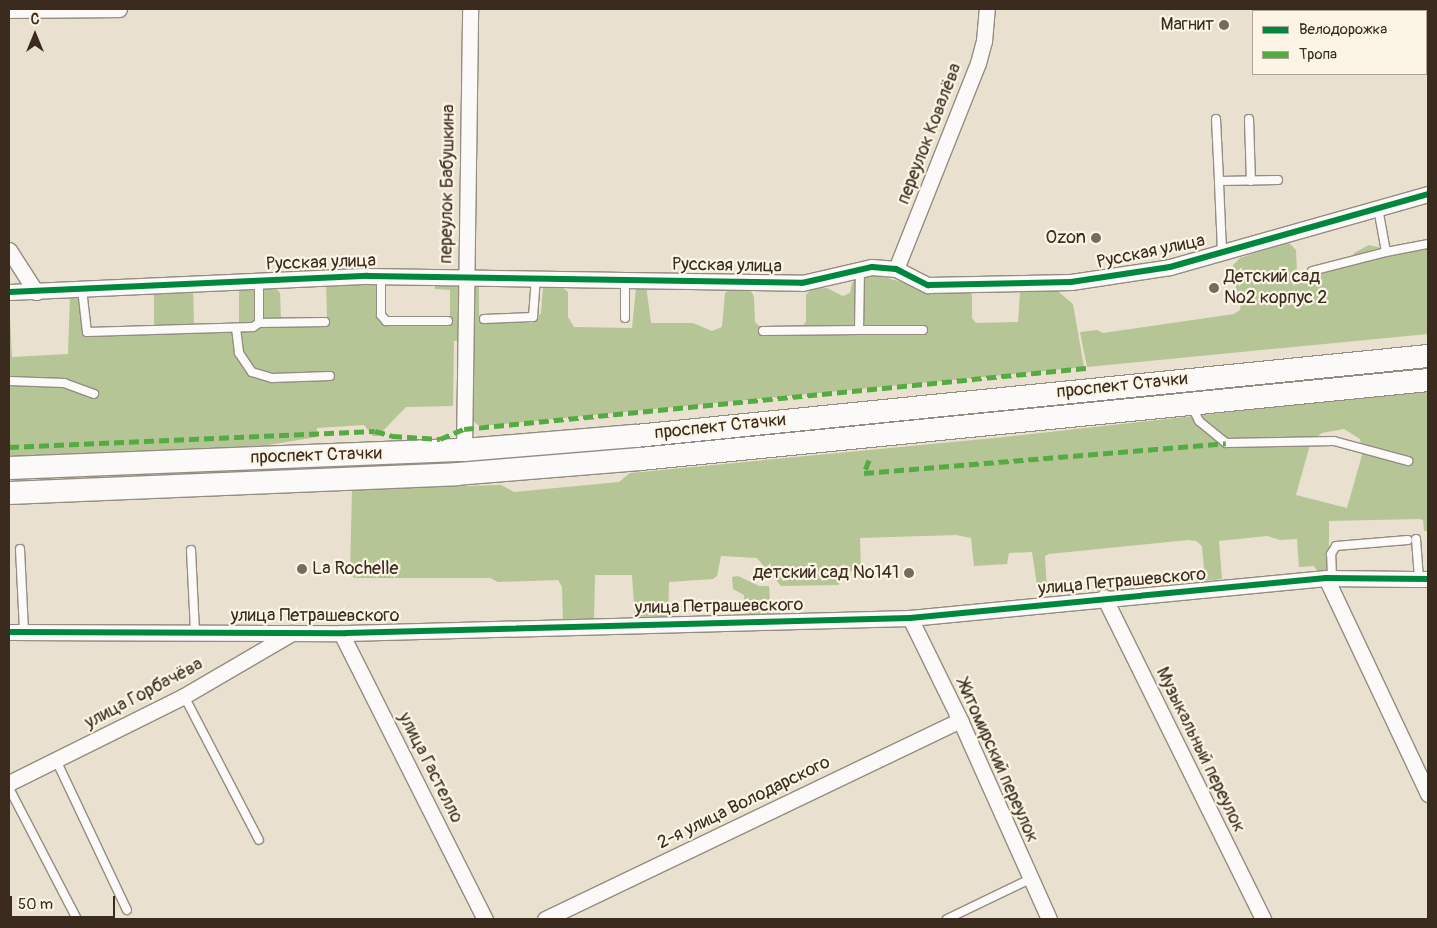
<!DOCTYPE html>
<html>
<head>
<meta charset="utf-8">
<style>
	body { margin:0 }
	#map { position:relative; width:1437px; height:928px; overflow:hidden; background:#eae0d0; font-family:Pangolin,sans-serif }
	div>[style] { position:absolute }
	[style*='--x'] { left:calc(var(--x)*1px); top:calc(var(--y)*1px); width:calc(var(--w)*1px); rotate:calc(var(--a)*1deg) }
	.forest>* { inset:0; background:#b5c595 }
	.roads { filter:drop-shadow(1px 0 #948c81) drop-shadow(-1px 0 #948c81) drop-shadow(0 1px #948c81) drop-shadow(0 -1px #948c81) }
	.service>* { height:8px; margin:-4px; padding:0 4px; transform-origin:4px; border-radius:4px; background:#fcfaf8 }
	.minor>* { height:15px; margin:-7.5px; padding:0 7.5px; transform-origin:7.5px; border-radius:7.5px; background:#fcfaf8 }
	.primary>* { height:22px; margin:-11px; padding:0 11px; transform-origin:11px; border-radius:11px; background:#fcfaf8 }
	.quiet>* { height:5px; margin-top:-2.5px; transform-origin:0; background:repeating-linear-gradient(90deg,#55ab43 0 10px,transparent 0 15px) }
	.cycleway>* { height:6px; margin:-3px; padding:0 3px; transform-origin:3px; border-radius:3px; background:#00873e }
	.dots>* { width:14px; height:14px; translate:-50% -50%; box-sizing:border-box; border:2px solid #fcf5e5; border-radius:50% }
	span { translate:-50% -50%; white-space:nowrap; text-align:center; line-height:1.15; -webkit-text-stroke:4.5px #fcf5e5; paint-order:stroke }
	.poi-label { font-size:18px; color:#3b2a1e }
	.right { translate:-100% -50%; text-align:right }
	.left { translate:0 -50%; text-align:left }
	.street-label { font-size:18px; color:#3b2a1e }
	.frame { position:absolute; inset:0; border:10px solid #3b2a1e; pointer-events:none }
	.legend { position:absolute; left:1252px; top:10px; width:175px; height:65px; box-sizing:border-box; background:#fcf5e5; border:1px solid #afa495; margin:0; padding:6px 9px; list-style:none; font-size:15px; color:#3b2a1e }
	.legend li { display:flex; align-items:center; gap:10px; height:25px }
	.legend b { width:25px; border:1px solid #afa495 }
	.north { position:absolute; left:10px; top:10px; width:50px; height:50px; -webkit-text-stroke:4px #fcf5e5; paint-order:stroke; rotate:0deg; font-size:14px; font-weight:700; line-height:20px; text-align:center; color:#3b2a1e }
	.north::after { content:''; display:block; margin:auto; width:18px; height:22px; background:#3b2a1e; clip-path:polygon(50% 0,100% 100%,50% 72%,0 100%) }
	.scale { position:absolute; left:10px; top:896px; width:105px; height:22px; box-sizing:border-box; border:2px solid #3b2a1e; border-top:0; padding-left:6px; font-size:15px; line-height:18px; white-space:nowrap; color:#3b2a1e; -webkit-text-stroke:4px #fcf5e5; paint-order:stroke }
</style>
</head>
<body>
<div id="map">
	<div class="forest">
		<div style="clip-path:polygon(1288px 242px,1296px 250px,1297px 272px,1311px 276px,1349px 266px,1354px 253px,1369px 245px,1402px 253px,1428px 249px,1428px 334px,1087px 367px,1080px 332px,1097px 330px,1103px 333px,1234px 314px,1240px 310px,1241px 301px,1234px 282px,1233px 265px,1240px 258px)"></div>
		<div style="clip-path:polygon(876px 275px,913px 285px,967px 289px,972px 295px,972px 318px,976px 323px,1018px 322px,1020px 292px,1026px 286px,1055px 289px,1073px 304px,1084px 367px,492px 425px,478px 425px,472px 420px,473px 284px,479px 287px,479px 317px,483px 323px,532px 323px,541px 313px,543px 287px,561px 286px,568px 292px,568px 317px,574px 327px,632px 328px,636px 288px,646px 285px,651px 323px,693px 323px,712px 331px,722px 327px,725px 293px,730px 289px,750px 289px,754px 297px,755px 322px,759px 326px,803px 325px,806px 322px,806px 295px,811px 289px,827px 288px,843px 296px,850px 293px,852px 283px,857px 278px)"></div>
		<div style="clip-path:polygon(385px 279px,385px 316px,450px 316px,450px 290px,435px 289px,435px 281px,458px 279px,462px 340px,454px 341px,453px 406px,406px 407px,378px 436px,373px 436px,364px 425px,317px 428px,317px 437px,262px 446px,9px 457px,9px 299px,12px 357px,68px 354px,70px 296px,80px 295px,81px 319px,85px 327px,154px 327px,154px 289px,193px 287px,194px 324px,239px 323px,239px 285px,271px 282px,280px 293px,281px 320px,327px 319px,326px 282px)"></div>
		<div style="clip-path:polygon(evenodd,1428px 390px,1428px 531px,1424px 531px,1423px 520px,1419px 519px,1329px 521px,1329px 571px,1317px 571px,1314px 566px,1299px 567px,1297px 539px,1280px 540px,1267px 536px,1219px 541px,1222px 579px,1205px 581px,1202px 546px,1196px 541px,1188px 540px,1049px 554px,1045px 556px,1047px 591px,1043px 591px,1037px 585px,1032px 552px,1009px 553px,1007px 564px,974px 566px,971px 538px,956px 535px,860px 538px,861px 571px,840px 571px,839px 585px,781px 586px,757px 558px,721px 556px,717px 576px,713px 579px,669px 582px,668px 620px,635px 621px,632px 575px,595px 575px,594px 622px,563px 623px,562px 587px,558px 580px,498px 582px,490px 578px,354px 578px,350px 573px,352px 489px,501px 485px,514px 492px,619px 482px,630px 473px,995px 438px,1428px 390px,1344px 429px,1360px 439px,1362px 455px,1347px 508px,1296px 495px,1311px 441px,1322px 433px,1344px 429px)"></div>
		<div style="clip-path:polygon(738px 576px,759px 586px,769px 586px,771px 618px,745px 619px,744px 595px,733px 589px,732px 577px)"></div>
	</div>
	<div class="roads">
		<div class="service">
			<div style="--x:1216;--y:119;--w:62;--a:87.2"></div>
			<div style="--x:1249;--y:119;--w:62;--a:88.2"></div>
			<div style="--x:1222;--y:251;--w:70;--a:-92.5"></div>
			<div style="--x:1219;--y:181;--w:59;--a:-1"></div>
			<div style="--x:1386;--y:252;--w:43;--a:-10.8"></div>
			<div style="--x:860;--y:268;--w:62;--a:90.9"></div>
			<div style="--x:859;--y:330;--w:64;--a:0"></div>
			<div style="--x:1312;--y:271;--w:76;--a:-14.4"></div>
			<div style="--x:1386;--y:252;--w:45;--a:-100.3"></div>
			<div style="--x:381;--y:276;--w:39;--a:90"></div>
			<div style="--x:381;--y:315;--w:8;--a:50"></div>
			<div style="--x:386;--y:321;--w:62;--a:0"></div>
			<div style="--x:82;--y:289;--w:43;--a:83.4"></div>
			<div style="--x:87;--y:332;--w:166;--a:-1.7"></div>
			<div style="--x:253;--y:327;--w:7;--a:-34"></div>
			<div style="--x:259;--y:323;--w:42;--a:-90"></div>
			<div style="--x:625;--y:318;--w:39;--a:-90"></div>
			<div style="--x:484;--y:319;--w:49;--a:-2.3"></div>
			<div style="--x:533;--y:317;--w:40;--a:-85.7"></div>
			<div style="--x:259;--y:323;--w:66;--a:-0.9"></div>
			<div style="--x:236;--y:328;--w:25;--a:83"></div>
			<div style="--x:239;--y:353;--w:23;--a:56"></div>
			<div style="--x:252;--y:372;--w:21;--a:17"></div>
			<div style="--x:272;--y:378;--w:58;--a:-2"></div>
			<div style="--x:763;--y:331;--w:96;--a:-0.6"></div>
			<div style="--x:9;--y:381;--w:55;--a:2.1"></div>
			<div style="--x:64;--y:383;--w:32;--a:20"></div>
			<div style="--x:1192;--y:407;--w:16;--a:63"></div>
			<div style="--x:1199;--y:421;--w:35;--a:39"></div>
			<div style="--x:1226;--y:443;--w:108;--a:-1.1"></div>
			<div style="--x:1334;--y:441;--w:77;--a:15.1"></div>
			<div style="--x:1416;--y:539;--w:40;--a:85.7"></div>
			<div style="--x:20;--y:549;--w:83;--a:87.2"></div>
			<div style="--x:191;--y:550;--w:81;--a:87.2"></div>
			<div style="--x:1332;--y:578;--w:24;--a:-92"></div>
			<div style="--x:1331;--y:554;--w:9;--a:-58"></div>
			<div style="--x:1336;--y:546;--w:72;--a:-4.8"></div>
			<div style="--x:184;--y:696;--w:162;--a:62.5"></div>
			<div style="--x:56;--y:760;--w:166;--a:64.7"></div>
			<div style="--x:9;--y:788;--w:148;--a:62.6"></div>
			<div style="--x:947;--y:919;--w:92;--a:-25.7"></div>
		</div>
		<div class="minor">
			<div style="--x:9;--y:10;--w:110;--a:-0.5"></div>
			<div style="--x:9;--y:250;--w:50;--a:57.3"></div>
			<div style="--x:896;--y:269;--w:222;--a:-68.3"></div>
			<div style="--x:978;--y:63;--w:23;--a:-75"></div>
			<div style="--x:984;--y:41;--w:32;--a:-85"></div>
			<div style="--x:9;--y:292;--w:359;--a:-2.6"></div>
			<div style="--x:368;--y:276;--w:434;--a:0.9"></div>
			<div style="--x:802;--y:283;--w:72;--a:-12.9"></div>
			<div style="--x:872;--y:267;--w:24;--a:5"></div>
			<div style="--x:896;--y:269;--w:36;--a:27"></div>
			<div style="--x:928;--y:285;--w:143;--a:-1.2"></div>
			<div style="--x:1071;--y:282;--w:100;--a:-8.6"></div>
			<div style="--x:1170;--y:267;--w:268;--a:-15.8"></div>
			<div style="--x:464;--y:450;--w:441;--a:-89.2"></div>
			<div style="--x:1326;--y:578;--w:239;--a:64.7"></div>
			<div style="--x:1104;--y:597;--w:359;--a:63.7"></div>
			<div style="--x:910;--y:618;--w:114;--a:63.9"></div>
			<div style="--x:960;--y:720;--w:218;--a:65.9"></div>
			<div style="--x:9;--y:632;--w:337;--a:0.2"></div>
			<div style="--x:346;--y:633;--w:564;--a:-1.52"></div>
			<div style="--x:910;--y:618;--w:418;--a:-5.5"></div>
			<div style="--x:1326;--y:578;--w:102;--a:0.6"></div>
			<div style="--x:341;--y:633;--w:320;--a:63.3"></div>
			<div style="--x:9;--y:783;--w:195;--a:-26.4"></div>
			<div style="--x:184;--y:696;--w:125;--a:-30.3"></div>
			<div style="--x:545;--y:919;--w:460;--a:-25.6"></div>
		</div>
		<div class="primary">
			<div style="--x:9;--y:468;--w:455;--a:-2.3"></div>
			<div style="--x:464;--y:450;--w:173;--a:-4.7"></div>
			<div style="--x:636;--y:436;--w:796;--a:-5.77"></div>
			<div style="--x:9;--y:493;--w:448;--a:-2.4"></div>
			<div style="--x:457;--y:474;--w:185;--a:-4.7"></div>
			<div style="--x:641;--y:459;--w:791;--a:-5.73"></div>
		</div>
	</div>
	<div class="quiet">
		<div style="--x:9;--y:447;--w:366;--a:-2.5"></div>
		<div style="--x:375;--y:431;--w:18;--a:16"></div>
		<div style="--x:392;--y:436;--w:48;--a:3.6"></div>
		<div style="--x:440;--y:439;--w:26;--a:-23"></div>
		<div style="--x:464;--y:429;--w:625;--a:-5.6"></div>
		<div style="--x:869;--y:460;--w:14;--a:111"></div>
		<div style="--x:864;--y:473;--w:363;--a:-4.7"></div>
	</div>
	<div class="cycleway">
		<div style="--x:9;--y:292;--w:359;--a:-2.6"></div>
		<div style="--x:368;--y:276;--w:434;--a:0.9"></div>
		<div style="--x:802;--y:283;--w:72;--a:-12.9"></div>
		<div style="--x:872;--y:267;--w:24;--a:5"></div>
		<div style="--x:896;--y:269;--w:36;--a:27"></div>
		<div style="--x:928;--y:285;--w:143;--a:-1.2"></div>
		<div style="--x:1071;--y:282;--w:100;--a:-8.6"></div>
		<div style="--x:1170;--y:267;--w:268;--a:-15.8"></div>
		<div style="--x:9;--y:632;--w:337;--a:0.2"></div>
		<div style="--x:346;--y:633;--w:564;--a:-1.52"></div>
		<div style="--x:910;--y:618;--w:418;--a:-5.5"></div>
		<div style="--x:1326;--y:578;--w:102;--a:0.6"></div>
	</div>
	<div class="dots">
		<div style="left:1224px;top:25px;background:#786a5c"></div>
		<div style="left:1096px;top:238px;background:#786a5c"></div>
		<div style="left:1214px;top:288px;background:#786a5c"></div>
		<div style="left:302px;top:569px;background:#786a5c"></div>
		<div style="left:909px;top:573px;background:#786a5c"></div>
	</div>
	<div class="poi-label">
		<span class="right" style="left:1214px;top:25px">Магнит</span>
		<span class="right" style="left:1086px;top:238px">Ozon</span>
		<span class="left" style="left:1224px;top:288px">Детский сад<br>№2 корпус 2</span>
		<span class="left" style="left:312px;top:569px">La Rochelle</span>
		<span class="right" style="left:899px;top:573px">детский сад №141</span>
	</div>
	<div class="street-label">
		<span style="left:930px;top:134px;rotate:-69deg">переулок Ковалёва</span>
		<span style="left:448px;top:184px;rotate:-89deg">переулок Бабушкина</span>
		<span style="left:1151px;top:252px;rotate:-12deg">Русская улица</span>
		<span style="left:321px;top:263px;rotate:-2deg">Русская улица</span>
		<span style="left:727px;top:266px;rotate:1deg">Русская улица</span>
		<span style="left:1122px;top:386px;rotate:-6deg">проспект Стачки</span>
		<span style="left:720px;top:427px;rotate:-6deg">проспект Стачки</span>
		<span style="left:316px;top:456px;rotate:-2deg">проспект Стачки</span>
		<span style="left:1122px;top:582px;rotate:-5deg">улица Петрашевского</span>
		<span style="left:719px;top:607px;rotate:-1deg">улица Петрашевского</span>
		<span style="left:315px;top:616px">улица Петрашевского</span>
		<span style="left:144px;top:694px;rotate:-28deg">улица Горбачёва</span>
		<span style="left:1200px;top:750px;rotate:64deg">Музыкальный переулок</span>
		<span style="left:997px;top:761px;rotate:66deg">Житомирский переулок</span>
		<span style="left:430px;top:768px;rotate:63deg">улица Гастелло</span>
		<span style="left:744px;top:803px;rotate:-26deg">2-я улица Володарского</span>
	</div>
	<div class="frame"></div>
	<ul class="legend">
	<li><b style="height:6px;background:#00873e"></b>Велодорожка</li>
	<li><b style="height:6px;background:#55ab43"></b>Тропа</li>
	</ul>
	<div class="north">С</div>
	<div class="scale">50 m</div>
</div>
</body>
</html>
